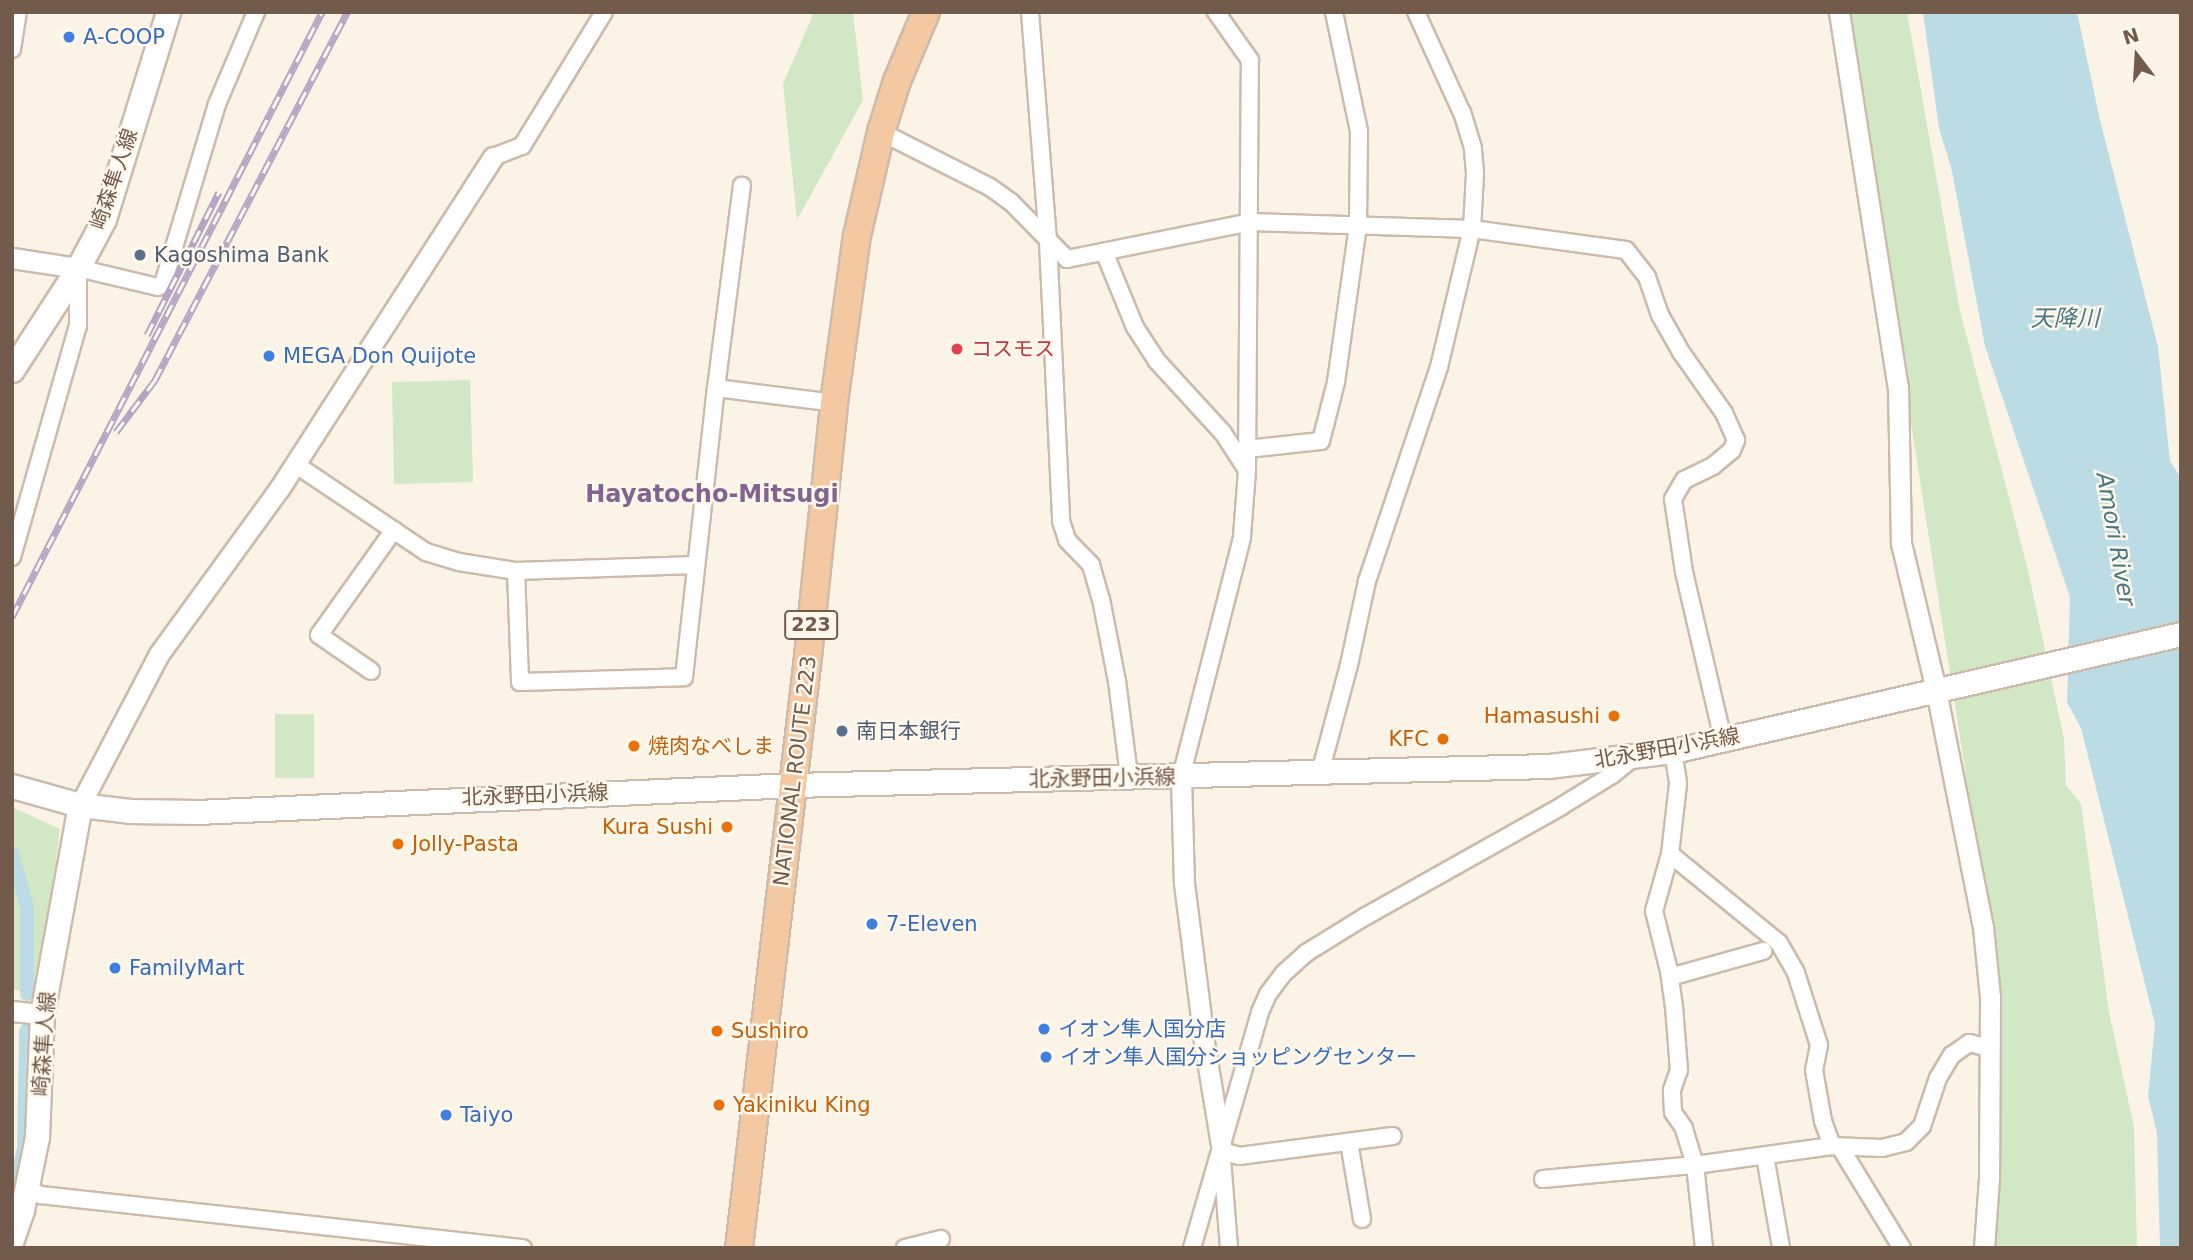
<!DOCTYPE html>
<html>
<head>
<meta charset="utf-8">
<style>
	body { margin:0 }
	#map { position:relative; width:2193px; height:1260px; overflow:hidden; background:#fbf3e5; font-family:"DejaVu Sans","Noto Sans JP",sans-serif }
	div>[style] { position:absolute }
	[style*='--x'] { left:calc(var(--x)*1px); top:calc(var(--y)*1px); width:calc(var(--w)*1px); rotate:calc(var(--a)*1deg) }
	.green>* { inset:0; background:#d2e8c4 }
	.water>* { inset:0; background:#bbdce4 }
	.canal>* { height:14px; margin:-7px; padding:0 7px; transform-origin:7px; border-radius:7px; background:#bbdce4 }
	.roads { filter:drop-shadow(2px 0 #ccbbac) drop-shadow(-2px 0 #ccbbac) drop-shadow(0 2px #ccbbac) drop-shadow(0 -2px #ccbbac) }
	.minor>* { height:16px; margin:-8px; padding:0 8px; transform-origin:8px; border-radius:8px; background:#fff }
	.tertiary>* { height:19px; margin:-9.5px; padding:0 9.5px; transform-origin:9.5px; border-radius:9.5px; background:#fff }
	.secondary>* { height:23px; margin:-11.5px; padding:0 11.5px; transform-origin:11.5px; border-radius:11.5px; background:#fff }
	.trunk>* { height:26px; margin:-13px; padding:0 13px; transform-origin:13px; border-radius:13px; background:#f4c8a0 }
	.rail>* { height:7px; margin-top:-3.5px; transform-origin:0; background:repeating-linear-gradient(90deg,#fef7eb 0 13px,#b6a4c4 0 26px); box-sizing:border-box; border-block:2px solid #b6a4c4 }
	.dots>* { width:19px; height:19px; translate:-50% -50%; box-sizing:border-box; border:4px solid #fef7eb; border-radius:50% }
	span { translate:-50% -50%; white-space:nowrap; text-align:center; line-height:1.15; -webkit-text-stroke:5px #fef7eb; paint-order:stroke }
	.shield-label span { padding:2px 5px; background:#fef7eb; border:2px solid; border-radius:5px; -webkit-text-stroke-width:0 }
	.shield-label { font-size:19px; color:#735b4c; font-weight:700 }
	.shop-label { font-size:21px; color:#366cbe }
	.left { translate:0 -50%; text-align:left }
	.street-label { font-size:21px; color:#735b4c }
	.service-label { font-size:21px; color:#4e5e75 }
	.health-label { font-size:21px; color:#be3a42 }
	.food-label { font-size:21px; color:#c56008 }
	.right { translate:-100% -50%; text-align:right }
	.water-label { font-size:23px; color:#477985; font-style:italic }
	.quarter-label { font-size:24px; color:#82648f; font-weight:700 }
	.frame { position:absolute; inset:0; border:14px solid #735b4c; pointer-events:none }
	.north { position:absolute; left:2102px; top:21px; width:70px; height:70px; -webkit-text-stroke:5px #fef7eb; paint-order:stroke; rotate:343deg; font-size:19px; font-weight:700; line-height:28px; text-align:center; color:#735b4c }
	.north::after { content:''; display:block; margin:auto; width:24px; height:32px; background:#735b4c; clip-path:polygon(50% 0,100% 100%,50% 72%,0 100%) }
</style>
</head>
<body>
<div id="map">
	<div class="green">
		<div style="clip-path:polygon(814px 12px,853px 12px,863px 100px,797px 220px,783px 84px)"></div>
		<div style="clip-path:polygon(1847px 12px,1907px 12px,1960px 311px,2028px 570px,2064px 739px,2066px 785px,2081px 804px,2109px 1012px,2134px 1127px,2137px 1248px,1994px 1248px,1999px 1068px,1983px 885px)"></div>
		<div style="clip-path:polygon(470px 380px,473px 482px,394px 484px,392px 382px)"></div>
		<div style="clip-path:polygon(275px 714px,314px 714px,314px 778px,275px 778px)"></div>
		<div style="clip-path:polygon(12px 807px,60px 829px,39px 991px,12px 990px)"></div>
	</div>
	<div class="water">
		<div style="clip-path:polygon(1923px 12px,2077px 12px,2100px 120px,2158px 347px,2170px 461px,2181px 478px,2181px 1248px,2160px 1248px,2157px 1133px,2148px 1096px,2155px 1024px,2081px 728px,2067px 702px,2070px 597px,1985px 346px,1952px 171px,1939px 128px)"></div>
	</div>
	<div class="canal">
		<div style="--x:12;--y:853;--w:56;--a:74.5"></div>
		<div style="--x:27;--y:907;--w:87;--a:90"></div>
		<div style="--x:12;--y:1198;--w:50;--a:-76.2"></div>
		<div style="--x:24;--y:1149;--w:118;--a:-89"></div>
	</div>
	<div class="roads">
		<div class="minor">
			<div style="--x:1030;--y:12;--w:230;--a:85.5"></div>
			<div style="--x:1048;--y:241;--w:280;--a:87.3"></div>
			<div style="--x:1061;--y:521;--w:20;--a:72"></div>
			<div style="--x:1067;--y:540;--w:35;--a:46"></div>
			<div style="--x:1091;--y:565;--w:35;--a:74"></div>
			<div style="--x:1101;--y:599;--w:84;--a:79"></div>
			<div style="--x:1117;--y:681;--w:96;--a:82.8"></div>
			<div style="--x:12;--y:49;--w:37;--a:-81"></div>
			<div style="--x:881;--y:132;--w:122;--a:26.8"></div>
			<div style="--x:990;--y:187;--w:26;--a:36"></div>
			<div style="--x:1011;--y:202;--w:80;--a:45.5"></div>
			<div style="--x:1067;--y:259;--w:187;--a:-11.4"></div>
			<div style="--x:1250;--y:222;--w:222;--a:1.8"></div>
			<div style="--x:1472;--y:229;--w:155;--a:7.8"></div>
			<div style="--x:1626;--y:250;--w:34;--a:52"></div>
			<div style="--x:1647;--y:277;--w:40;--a:71.1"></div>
			<div style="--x:1660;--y:315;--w:43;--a:60.4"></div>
			<div style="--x:1681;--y:352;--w:75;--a:54.8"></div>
			<div style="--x:1724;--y:413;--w:30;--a:66"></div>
			<div style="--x:1736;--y:440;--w:11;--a:112"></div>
			<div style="--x:1732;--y:450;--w:25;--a:140"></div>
			<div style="--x:1713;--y:466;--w:32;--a:154"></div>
			<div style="--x:1684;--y:480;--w:22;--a:120"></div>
			<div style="--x:1673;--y:499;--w:74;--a:81.4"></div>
			<div style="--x:1684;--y:572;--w:171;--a:76.9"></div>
			<div style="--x:493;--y:157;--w:31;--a:-21"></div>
			<div style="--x:522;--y:146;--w:157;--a:-58.5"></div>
			<div style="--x:1105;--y:254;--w:79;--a:67.7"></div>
			<div style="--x:1135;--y:327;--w:40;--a:57.1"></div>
			<div style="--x:1157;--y:361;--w:98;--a:47.5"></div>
			<div style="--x:1223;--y:433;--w:44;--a:57"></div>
			<div style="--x:716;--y:388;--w:204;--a:-82.7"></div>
			<div style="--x:1247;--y:449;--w:74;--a:-6.2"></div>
			<div style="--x:1321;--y:441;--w:61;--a:-75.7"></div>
			<div style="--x:1336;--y:382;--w:159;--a:-82"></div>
			<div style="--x:1358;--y:225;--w:94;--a:-89.4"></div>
			<div style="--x:1359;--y:131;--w:122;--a:-101.9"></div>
			<div style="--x:295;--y:464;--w:158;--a:33.9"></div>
			<div style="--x:426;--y:552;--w:34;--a:17"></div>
			<div style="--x:459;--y:562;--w:58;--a:9"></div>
			<div style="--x:12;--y:557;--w:240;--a:-74.1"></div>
			<div style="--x:78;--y:326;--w:58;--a:-90"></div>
			<div style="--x:78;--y:268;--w:82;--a:13.4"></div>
			<div style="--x:158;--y:287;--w:6;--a:-31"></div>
			<div style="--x:163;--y:284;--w:188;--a:-73.3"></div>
			<div style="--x:217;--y:104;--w:100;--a:-67"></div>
			<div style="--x:696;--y:565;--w:180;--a:178.1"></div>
			<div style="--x:516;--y:571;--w:111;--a:87.9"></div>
			<div style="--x:520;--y:682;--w:164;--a:-1.7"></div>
			<div style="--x:684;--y:677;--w:291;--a:-83.7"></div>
			<div style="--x:716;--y:388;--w:119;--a:7.2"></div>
			<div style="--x:371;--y:671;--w:63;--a:-145.3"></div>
			<div style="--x:319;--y:635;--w:129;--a:-54.5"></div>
			<div style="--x:1673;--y:751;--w:33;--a:81"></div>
			<div style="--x:1678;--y:784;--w:70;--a:96.5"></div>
			<div style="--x:1670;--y:854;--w:141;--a:39.2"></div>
			<div style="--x:1779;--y:943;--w:34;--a:60"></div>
			<div style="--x:1796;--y:973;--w:76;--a:72.3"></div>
			<div style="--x:1819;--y:1045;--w:25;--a:101"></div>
			<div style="--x:1814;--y:1070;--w:52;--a:80"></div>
			<div style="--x:1823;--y:1121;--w:27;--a:70"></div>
			<div style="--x:1320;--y:773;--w:112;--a:-75"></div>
			<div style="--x:1349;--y:665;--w:86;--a:-77.9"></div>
			<div style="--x:1367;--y:581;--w:226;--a:-71.4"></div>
			<div style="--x:1439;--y:367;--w:142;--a:-76.6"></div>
			<div style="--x:1472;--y:229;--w:56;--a:-86.9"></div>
			<div style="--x:1475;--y:173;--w:25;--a:-95"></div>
			<div style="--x:1473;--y:148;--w:37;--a:-107"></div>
			<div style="--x:1462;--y:113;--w:111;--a:-114.5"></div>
			<div style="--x:1181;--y:777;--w:248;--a:-75.7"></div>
			<div style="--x:1242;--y:537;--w:67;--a:-85.7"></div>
			<div style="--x:1247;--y:470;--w:410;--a:-89.6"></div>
			<div style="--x:1250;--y:60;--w:59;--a:-125.3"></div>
			<div style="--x:1670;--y:977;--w:97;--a:-15.6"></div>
			<div style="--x:1349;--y:1142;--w:78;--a:80.4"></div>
			<div style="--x:1840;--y:1147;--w:119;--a:58.5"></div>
			<div style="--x:1222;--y:1151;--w:18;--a:16"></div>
			<div style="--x:1239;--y:1156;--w:155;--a:-7.4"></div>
			<div style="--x:1765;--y:1156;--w:93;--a:80.1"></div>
			<div style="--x:1222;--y:1159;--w:89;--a:85.5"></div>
			<div style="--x:1543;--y:1179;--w:153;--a:-5.3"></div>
			<div style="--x:1695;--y:1165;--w:39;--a:-107"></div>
			<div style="--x:1684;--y:1128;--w:19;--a:-125"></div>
			<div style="--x:1673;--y:1112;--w:22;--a:-93"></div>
			<div style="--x:1672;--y:1090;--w:21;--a:-71"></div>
			<div style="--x:1679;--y:1070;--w:63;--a:-94.5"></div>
			<div style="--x:1674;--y:1007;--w:36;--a:-98"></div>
			<div style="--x:1669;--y:971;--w:62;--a:-104"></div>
			<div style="--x:1654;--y:911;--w:59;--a:-74.3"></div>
			<div style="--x:27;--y:1188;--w:16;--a:27"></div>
			<div style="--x:41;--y:1195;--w:485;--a:6.3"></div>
			<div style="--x:905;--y:1248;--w:37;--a:-14"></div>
			<div style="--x:1192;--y:1248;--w:246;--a:-73.9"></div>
			<div style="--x:1260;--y:1012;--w:20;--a:-66"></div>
			<div style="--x:1268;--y:994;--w:26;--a:-53"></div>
			<div style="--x:1284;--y:973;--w:30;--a:-42"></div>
			<div style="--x:1306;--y:953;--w:70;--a:-31.7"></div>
			<div style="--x:1366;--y:916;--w:223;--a:-29.3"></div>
			<div style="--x:1560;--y:807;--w:61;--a:-31.6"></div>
			<div style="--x:1612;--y:775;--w:27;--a:-39"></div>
			<div style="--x:1704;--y:1248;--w:83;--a:-96.2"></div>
			<div style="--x:1695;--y:1165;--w:138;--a:-7.9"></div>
			<div style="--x:1832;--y:1146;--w:50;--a:2.3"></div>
			<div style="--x:1882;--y:1148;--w:25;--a:-14"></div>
			<div style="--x:1906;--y:1142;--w:23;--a:-45"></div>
			<div style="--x:1922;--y:1126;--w:51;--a:-71.6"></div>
			<div style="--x:1938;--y:1078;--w:27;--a:-59"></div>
			<div style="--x:1952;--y:1055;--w:21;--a:-35"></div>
			<div style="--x:1969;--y:1043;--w:21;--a:14"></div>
		</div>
		<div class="tertiary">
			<div style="--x:1839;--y:12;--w:380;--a:81.1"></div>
			<div style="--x:1898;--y:387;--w:156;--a:88.9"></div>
			<div style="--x:1901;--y:543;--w:151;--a:76.6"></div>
			<div style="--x:1936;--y:690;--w:242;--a:78.8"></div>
			<div style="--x:1983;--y:927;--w:70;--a:84.3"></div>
			<div style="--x:1990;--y:997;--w:181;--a:90.3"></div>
			<div style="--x:1989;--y:1178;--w:70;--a:94.1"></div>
			<div style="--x:12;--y:258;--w:67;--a:8.6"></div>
			<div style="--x:1181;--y:777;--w:106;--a:88.4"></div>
			<div style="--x:1184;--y:883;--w:160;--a:82.8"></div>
			<div style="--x:1204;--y:1042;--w:110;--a:80.6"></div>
			<div style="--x:80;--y:805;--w:170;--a:-62.4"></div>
			<div style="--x:159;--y:654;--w:204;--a:-54"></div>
			<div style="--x:279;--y:489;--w:395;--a:-57.2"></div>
			<div style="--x:12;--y:1011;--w:30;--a:6"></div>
		</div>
		<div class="secondary">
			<div style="--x:12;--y:370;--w:121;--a:-57.1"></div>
			<div style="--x:78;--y:268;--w:55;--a:-62"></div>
			<div style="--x:104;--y:219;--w:217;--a:-72.8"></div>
			<div style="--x:12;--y:786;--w:71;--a:15.6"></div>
			<div style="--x:80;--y:805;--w:50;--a:6.8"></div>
			<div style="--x:130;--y:811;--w:67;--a:0.9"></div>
			<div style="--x:197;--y:812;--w:597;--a:-2.59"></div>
			<div style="--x:793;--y:785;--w:756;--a:-1.44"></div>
			<div style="--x:1549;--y:766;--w:125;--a:-6.9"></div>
			<div style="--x:1673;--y:751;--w:521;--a:-12.97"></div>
			<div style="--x:12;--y:1239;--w:31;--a:-71"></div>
			<div style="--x:22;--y:1210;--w:75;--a:-78.4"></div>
			<div style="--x:37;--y:1137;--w:123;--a:-87.7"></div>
			<div style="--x:42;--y:1014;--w:212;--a:-79.7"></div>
		</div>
		<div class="trunk">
			<div style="--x:739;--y:1248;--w:586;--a:-83.34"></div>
			<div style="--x:807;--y:666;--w:264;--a:-84.1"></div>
			<div style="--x:834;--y:403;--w:169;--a:-82.2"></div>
			<div style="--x:857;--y:236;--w:107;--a:-77"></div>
			<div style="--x:881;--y:132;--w:53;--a:-72.6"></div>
			<div style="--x:897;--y:81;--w:75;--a:-67.2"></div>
		</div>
	</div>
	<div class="rail">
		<div style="--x:147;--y:335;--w:160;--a:-63.3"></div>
		<div style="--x:116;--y:432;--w:65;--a:-53.1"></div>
		<div style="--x:155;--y:380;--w:415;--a:-62.4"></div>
		<div style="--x:12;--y:617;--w:680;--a:-62.87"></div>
	</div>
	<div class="dots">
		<div style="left:69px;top:37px;background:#3f7fe0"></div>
		<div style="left:140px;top:255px;background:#5c6f8a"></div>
		<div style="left:957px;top:349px;background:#e0444e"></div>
		<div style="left:269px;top:356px;background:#3f7fe0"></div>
		<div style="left:1614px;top:716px;background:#e8710a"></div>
		<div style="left:842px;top:731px;background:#5c6f8a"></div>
		<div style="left:1443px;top:739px;background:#e8710a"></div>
		<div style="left:634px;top:746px;background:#e8710a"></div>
		<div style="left:727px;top:827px;background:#e8710a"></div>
		<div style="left:398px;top:844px;background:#e8710a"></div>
		<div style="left:872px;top:924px;background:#3f7fe0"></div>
		<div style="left:115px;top:968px;background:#3f7fe0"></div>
		<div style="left:1044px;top:1029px;background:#3f7fe0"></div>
		<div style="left:717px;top:1031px;background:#e8710a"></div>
		<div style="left:1046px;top:1057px;background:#3f7fe0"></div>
		<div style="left:719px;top:1105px;background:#e8710a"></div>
		<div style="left:446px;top:1115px;background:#3f7fe0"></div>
	</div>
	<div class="shield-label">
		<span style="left:811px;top:625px">223</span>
	</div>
	<div class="shop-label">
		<span class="left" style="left:83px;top:37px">A-COOP</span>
		<span class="left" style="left:283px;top:356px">MEGA Don Quijote</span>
		<span class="left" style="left:886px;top:924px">7-Eleven</span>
		<span class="left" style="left:129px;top:968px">FamilyMart</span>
		<span class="left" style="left:1058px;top:1029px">イオン隼人国分店</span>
		<span class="left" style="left:1060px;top:1057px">イオン隼人国分ショッピングセンター</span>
		<span class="left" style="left:460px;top:1115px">Taiyo</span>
	</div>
	<div class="street-label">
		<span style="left:114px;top:179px;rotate:-71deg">崎森隼人線</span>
		<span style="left:1667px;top:748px;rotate:-10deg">北永野田小浜線</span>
		<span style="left:795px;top:771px;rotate:-83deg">NATIONAL ROUTE 223</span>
		<span style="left:1102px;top:778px;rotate:-1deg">北永野田小浜線</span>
		<span style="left:535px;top:795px;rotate:-2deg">北永野田小浜線</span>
		<span style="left:44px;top:1044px;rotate:-86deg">崎森隼人線</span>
	</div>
	<div class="service-label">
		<span class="left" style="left:154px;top:255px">Kagoshima Bank</span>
		<span class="left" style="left:856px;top:731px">南日本銀行</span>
	</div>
	<div class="health-label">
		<span class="left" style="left:971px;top:349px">コスモス</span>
	</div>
	<div class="food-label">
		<span class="right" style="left:1600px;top:716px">Hamasushi</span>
		<span class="right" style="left:1429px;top:739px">KFC</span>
		<span class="left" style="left:648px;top:746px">焼肉なべしま</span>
		<span class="right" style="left:713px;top:827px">Kura Sushi</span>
		<span class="left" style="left:412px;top:844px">Jolly-Pasta</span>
		<span class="left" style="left:731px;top:1031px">Sushiro</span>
		<span class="left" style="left:733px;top:1105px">Yakiniku King</span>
	</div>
	<div class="water-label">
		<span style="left:2065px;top:318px">天降川</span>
		<span style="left:2116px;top:539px;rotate:80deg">Amori River</span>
	</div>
	<div class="quarter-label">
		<span style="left:712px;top:495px">Hayatocho-Mitsugi</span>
	</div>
	<div class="frame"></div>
	<div class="north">N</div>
</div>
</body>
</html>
